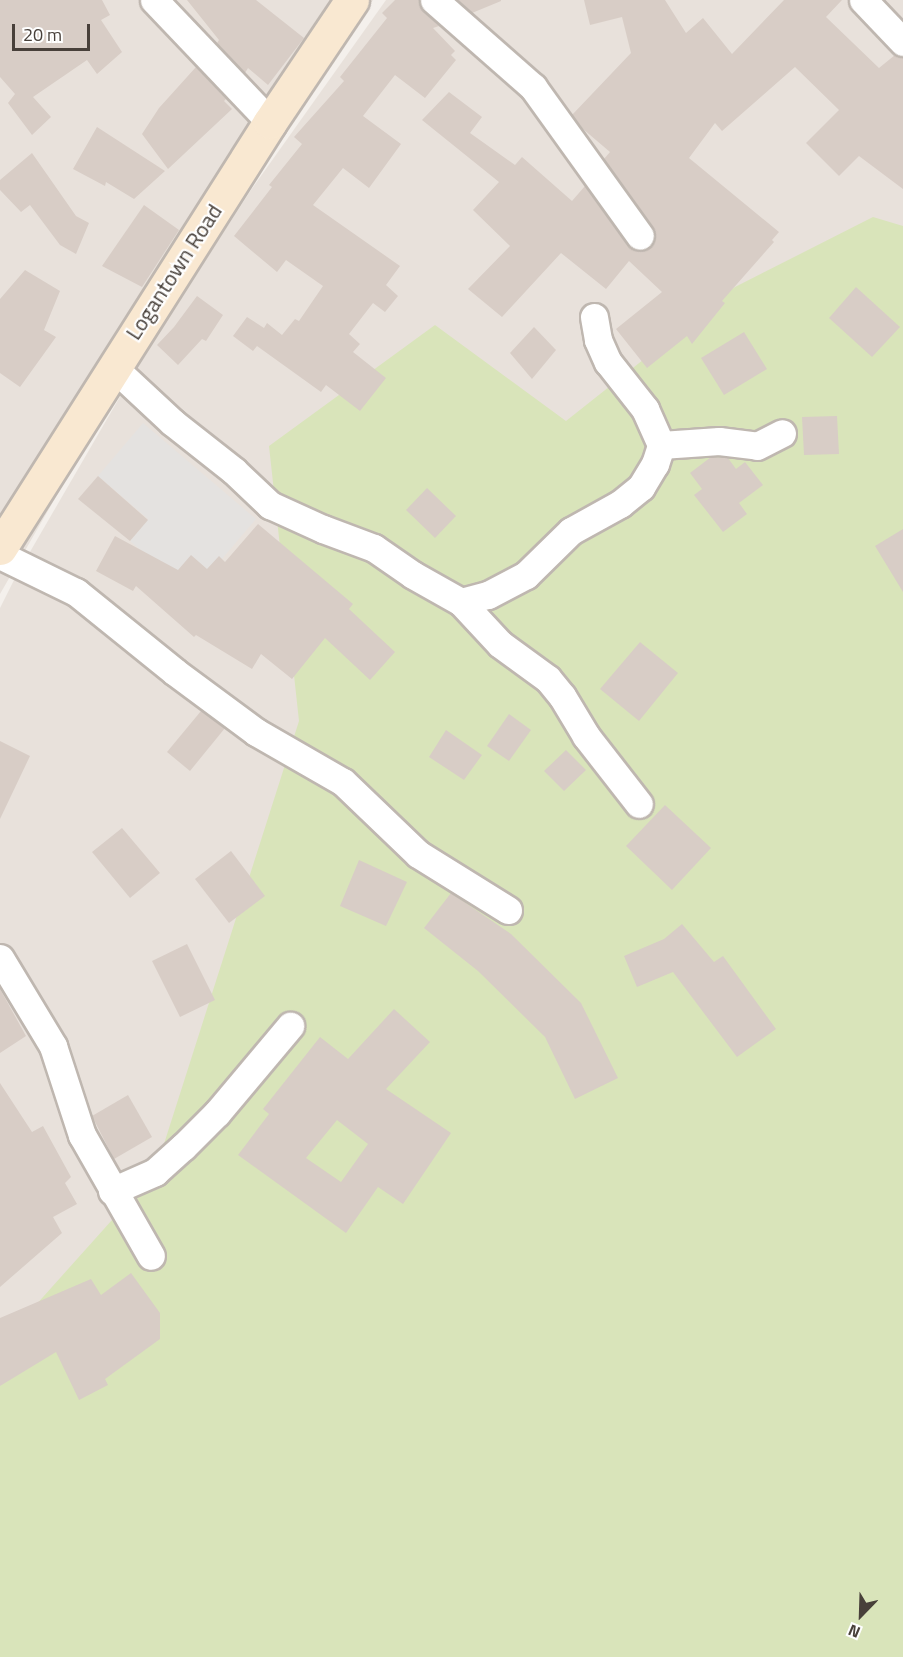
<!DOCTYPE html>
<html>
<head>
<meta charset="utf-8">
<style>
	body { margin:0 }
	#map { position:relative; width:903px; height:1657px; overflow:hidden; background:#f4f0ec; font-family:"Titillium Web",sans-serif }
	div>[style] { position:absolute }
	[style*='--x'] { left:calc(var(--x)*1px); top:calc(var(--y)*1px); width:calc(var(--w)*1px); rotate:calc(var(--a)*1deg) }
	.residential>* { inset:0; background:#e8e1db }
	.green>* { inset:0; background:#d9e4ba }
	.parking>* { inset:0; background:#e4e2e0 }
	.building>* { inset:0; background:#d8cdc6 }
	.roads { filter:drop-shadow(2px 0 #bfb7b0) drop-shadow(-2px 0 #bfb7b0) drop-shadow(0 2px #bfb7b0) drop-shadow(0 -2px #bfb7b0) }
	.street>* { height:27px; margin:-13.5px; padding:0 13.5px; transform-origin:13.5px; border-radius:13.5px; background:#fff }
	.secondary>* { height:33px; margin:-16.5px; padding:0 16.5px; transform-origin:16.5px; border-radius:16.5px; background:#f9e8d1 }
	span { translate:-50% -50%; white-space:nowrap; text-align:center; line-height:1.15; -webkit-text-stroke:4.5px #fff; paint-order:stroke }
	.street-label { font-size:22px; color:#48403a }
	.north { position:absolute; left:831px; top:1585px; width:60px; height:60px; -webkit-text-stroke:4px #fff; paint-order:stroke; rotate:203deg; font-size:16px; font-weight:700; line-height:24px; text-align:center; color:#48403a }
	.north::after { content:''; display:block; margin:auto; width:21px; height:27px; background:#48403a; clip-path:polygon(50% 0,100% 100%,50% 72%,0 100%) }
	.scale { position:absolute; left:12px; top:24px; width:78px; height:27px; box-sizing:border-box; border:3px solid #48403a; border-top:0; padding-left:8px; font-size:18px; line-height:21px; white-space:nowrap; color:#48403a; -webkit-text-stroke:4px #fff; paint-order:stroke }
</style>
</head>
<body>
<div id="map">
	<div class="residential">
		<div style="clip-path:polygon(0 0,373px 0,144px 344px,0 594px)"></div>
		<div style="clip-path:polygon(386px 0,903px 0,903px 861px,0 1600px,0 608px,16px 576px,150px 345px,251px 190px)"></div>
	</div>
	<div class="green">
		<div style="clip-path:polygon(873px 217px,903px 226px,903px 1657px,0 1657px,0 1345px,155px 1172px,299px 721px,269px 446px,435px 325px,566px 421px,735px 287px)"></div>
	</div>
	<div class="parking">
		<div style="clip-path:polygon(143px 423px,256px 519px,192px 594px,130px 541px,148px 519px,98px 476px)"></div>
	</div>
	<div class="building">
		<div style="clip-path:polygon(0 0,102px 0,110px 15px,101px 20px,122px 52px,97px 74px,87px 60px,33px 97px,51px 117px,32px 135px,8px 103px,15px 94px,0 77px)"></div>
		<div style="clip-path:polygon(187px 0,256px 0,304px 38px,268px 85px,248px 68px,245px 73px,217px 43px,219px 40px)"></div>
		<div style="clip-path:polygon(395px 0,419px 0,423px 11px,439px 26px,433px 28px,455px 51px,451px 55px,456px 60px,425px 98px,395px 75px,363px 116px,401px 144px,369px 188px,343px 168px,313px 205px,400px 266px,386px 285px,398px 296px,385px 312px,373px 303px,349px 334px,360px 344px,353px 352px,386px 378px,360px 411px,326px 385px,321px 392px,257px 346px,253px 351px,233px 336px,247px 317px,264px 328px,267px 323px,282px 335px,295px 319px,299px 321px,323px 286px,286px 260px,277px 272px,234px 236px,272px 187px,269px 185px,302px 144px,294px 137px,344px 81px,340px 77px,387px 18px,382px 13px)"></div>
		<div style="clip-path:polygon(458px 0,501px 0,501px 1px,472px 13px)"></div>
		<div style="clip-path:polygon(584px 0,665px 0,686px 33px,703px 18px,732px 54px,784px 0,842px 0,826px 17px,879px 68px,895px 55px,903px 57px,903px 189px,859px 156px,839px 176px,806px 143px,839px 110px,795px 67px,722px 131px,715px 123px,689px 158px,779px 232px,772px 240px,774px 242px,722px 301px,725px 303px,692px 344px,687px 336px,647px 368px,616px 329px,662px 292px,629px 261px,606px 289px,561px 253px,502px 317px,468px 289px,510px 246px,473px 210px,499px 182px,422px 120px,449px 92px,482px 117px,470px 133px,515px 165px,522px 157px,572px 201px,585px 186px,628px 246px,641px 252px,650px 248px,655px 242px,653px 227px,604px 159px,610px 152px,583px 129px,572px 115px,631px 53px,622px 17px,590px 25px)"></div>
		<div style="clip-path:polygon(196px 67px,226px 99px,224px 101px,232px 109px,168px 169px,142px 134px,159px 108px)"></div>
		<div style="clip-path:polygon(97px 127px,165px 171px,134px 199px,106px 182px,105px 186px,73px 169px)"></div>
		<div style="clip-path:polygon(32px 153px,76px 216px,89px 223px,76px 254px,60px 245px,30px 205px,21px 212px,0 190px,0 180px)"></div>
		<div style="clip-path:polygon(144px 205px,179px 230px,142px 287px,102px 266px)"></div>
		<div style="clip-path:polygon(25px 270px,60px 291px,44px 330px,56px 337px,20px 387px,0 373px,0 299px)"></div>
		<div style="clip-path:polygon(856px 287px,900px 327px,872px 357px,829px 318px)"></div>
		<div style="clip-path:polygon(197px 296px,223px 315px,206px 341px,202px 339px,178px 365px,157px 345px,174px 327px)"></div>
		<div style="clip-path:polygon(534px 327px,556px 350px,532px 379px,510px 353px)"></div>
		<div style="clip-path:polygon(744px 332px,767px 369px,724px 395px,701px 358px)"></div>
		<div style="clip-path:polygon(837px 416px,839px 454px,804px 455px,802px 417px)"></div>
		<div style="clip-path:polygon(711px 457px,728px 458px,736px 469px,745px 462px,763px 485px,739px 503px,747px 514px,723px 532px,694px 495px,702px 489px,690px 473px)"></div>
		<div style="clip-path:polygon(98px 476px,148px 520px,130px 541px,78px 499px)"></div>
		<div style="clip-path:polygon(427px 488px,456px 516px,435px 538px,406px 510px)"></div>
		<div style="clip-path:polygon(258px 524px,353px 604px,349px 609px,395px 652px,370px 680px,325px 638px,292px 679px,261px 654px,252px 669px,196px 635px,194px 637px,136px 586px,133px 591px,96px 571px,115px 536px,178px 570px,191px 555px,207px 569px,219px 556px,225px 562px)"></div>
		<div style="clip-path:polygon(903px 529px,903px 592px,875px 546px)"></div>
		<div style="clip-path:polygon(640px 642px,678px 673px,639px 721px,600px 689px)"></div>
		<div style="clip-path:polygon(201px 711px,225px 728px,190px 771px,167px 752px)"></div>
		<div style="clip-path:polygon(509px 714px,531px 730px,509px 761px,487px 746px)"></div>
		<div style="clip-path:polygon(446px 730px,482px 755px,464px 780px,429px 757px)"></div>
		<div style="clip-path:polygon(0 741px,30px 756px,0 819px)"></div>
		<div style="clip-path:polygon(566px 750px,586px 770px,564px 791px,544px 771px)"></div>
		<div style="clip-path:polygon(665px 805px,711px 848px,672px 890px,626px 846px)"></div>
		<div style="clip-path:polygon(122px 828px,160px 873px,130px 898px,92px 852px)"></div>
		<div style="clip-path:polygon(231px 851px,265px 896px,229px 923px,195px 879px)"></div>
		<div style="clip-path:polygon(359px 860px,407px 882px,386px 926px,340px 906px)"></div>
		<div style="clip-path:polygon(451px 893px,511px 934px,581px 1003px,618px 1078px,575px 1099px,545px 1037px,478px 971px,424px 928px)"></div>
		<div style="clip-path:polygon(682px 924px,714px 962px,723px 956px,776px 1029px,737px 1057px,673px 972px,637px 987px,624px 956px,664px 939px)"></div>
		<div style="clip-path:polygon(187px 944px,215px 1000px,180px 1017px,152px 961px)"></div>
		<div style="clip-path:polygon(0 989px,26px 1036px,0 1053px)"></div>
		<div style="clip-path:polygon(evenodd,394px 1009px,430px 1042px,386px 1089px,451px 1133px,403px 1204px,378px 1187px,346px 1233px,238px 1155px,269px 1114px,263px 1109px,320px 1037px,348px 1059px,394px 1009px,337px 1120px,368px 1144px,341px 1182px,306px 1158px,337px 1120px)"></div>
		<div style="clip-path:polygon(0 1083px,32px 1132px,43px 1126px,71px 1177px,65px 1183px,77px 1204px,53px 1217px,62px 1233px,0 1287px)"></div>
		<div style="clip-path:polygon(128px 1095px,152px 1137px,114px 1159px,92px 1116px)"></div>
		<div style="clip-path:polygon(131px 1273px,160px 1313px,160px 1339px,105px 1379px,108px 1385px,79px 1400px,56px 1352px,0 1386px,0 1318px,91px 1279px,101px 1295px)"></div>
	</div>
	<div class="roads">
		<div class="street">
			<div style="--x:154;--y:0;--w:168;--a:46.4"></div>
			<div style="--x:434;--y:0;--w:132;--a:41.3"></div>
			<div style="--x:533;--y:87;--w:183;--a:54.3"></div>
			<div style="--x:863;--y:0;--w:58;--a:46.4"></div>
			<div style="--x:594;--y:317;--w:23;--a:80"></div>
			<div style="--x:598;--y:340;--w:24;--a:66"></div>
			<div style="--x:608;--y:362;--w:60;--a:51.8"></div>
			<div style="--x:645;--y:409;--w:39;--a:66"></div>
			<div style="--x:113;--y:367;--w:81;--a:43"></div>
			<div style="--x:172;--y:422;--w:79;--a:38.3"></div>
			<div style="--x:234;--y:471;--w:50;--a:43.4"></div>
			<div style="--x:270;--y:505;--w:58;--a:24.4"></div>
			<div style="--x:323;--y:529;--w:54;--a:20.4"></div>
			<div style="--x:374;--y:548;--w:47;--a:34.7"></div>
			<div style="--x:413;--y:575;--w:55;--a:29.4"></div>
			<div style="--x:461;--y:602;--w:28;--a:-15"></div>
			<div style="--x:488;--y:595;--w:43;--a:-27.8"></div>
			<div style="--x:526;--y:575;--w:63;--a:-44.4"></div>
			<div style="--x:571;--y:531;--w:56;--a:-28.9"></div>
			<div style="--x:620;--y:504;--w:27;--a:-39"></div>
			<div style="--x:641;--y:487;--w:27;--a:-59"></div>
			<div style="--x:655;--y:464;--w:20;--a:-72"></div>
			<div style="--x:661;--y:445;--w:58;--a:-3.9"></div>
			<div style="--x:719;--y:441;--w:38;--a:7"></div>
			<div style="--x:757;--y:446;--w:28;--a:-27"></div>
			<div style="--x:0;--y:555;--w:85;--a:26"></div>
			<div style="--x:76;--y:592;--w:127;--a:38.9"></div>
			<div style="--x:175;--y:672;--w:101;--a:36.5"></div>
			<div style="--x:256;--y:732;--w:100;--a:29.9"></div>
			<div style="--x:343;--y:782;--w:104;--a:43.8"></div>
			<div style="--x:418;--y:854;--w:106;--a:31.9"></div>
			<div style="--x:461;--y:602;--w:57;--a:47.1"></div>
			<div style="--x:500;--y:644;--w:59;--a:36.1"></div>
			<div style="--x:548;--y:679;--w:22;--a:51"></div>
			<div style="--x:562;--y:696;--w:47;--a:59"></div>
			<div style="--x:586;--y:736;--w:86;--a:52.1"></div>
			<div style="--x:0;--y:958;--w:103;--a:58.9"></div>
			<div style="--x:53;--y:1046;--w:94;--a:72"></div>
			<div style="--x:82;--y:1135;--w:139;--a:60.3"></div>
			<div style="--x:112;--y:1191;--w:47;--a:-23.8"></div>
			<div style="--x:155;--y:1172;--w:38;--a:-42"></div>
			<div style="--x:183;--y:1147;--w:48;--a:-45"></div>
			<div style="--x:217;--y:1113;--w:114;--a:-50"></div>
		</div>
		<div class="secondary">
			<div style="--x:0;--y:548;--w:504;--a:-57.63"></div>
			<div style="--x:270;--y:122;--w:147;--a:-56.1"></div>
		</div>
	</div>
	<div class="street-label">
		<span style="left:174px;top:272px;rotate:-57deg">Logantown Road</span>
	</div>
	<div class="north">N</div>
	<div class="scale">20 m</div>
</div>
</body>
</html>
